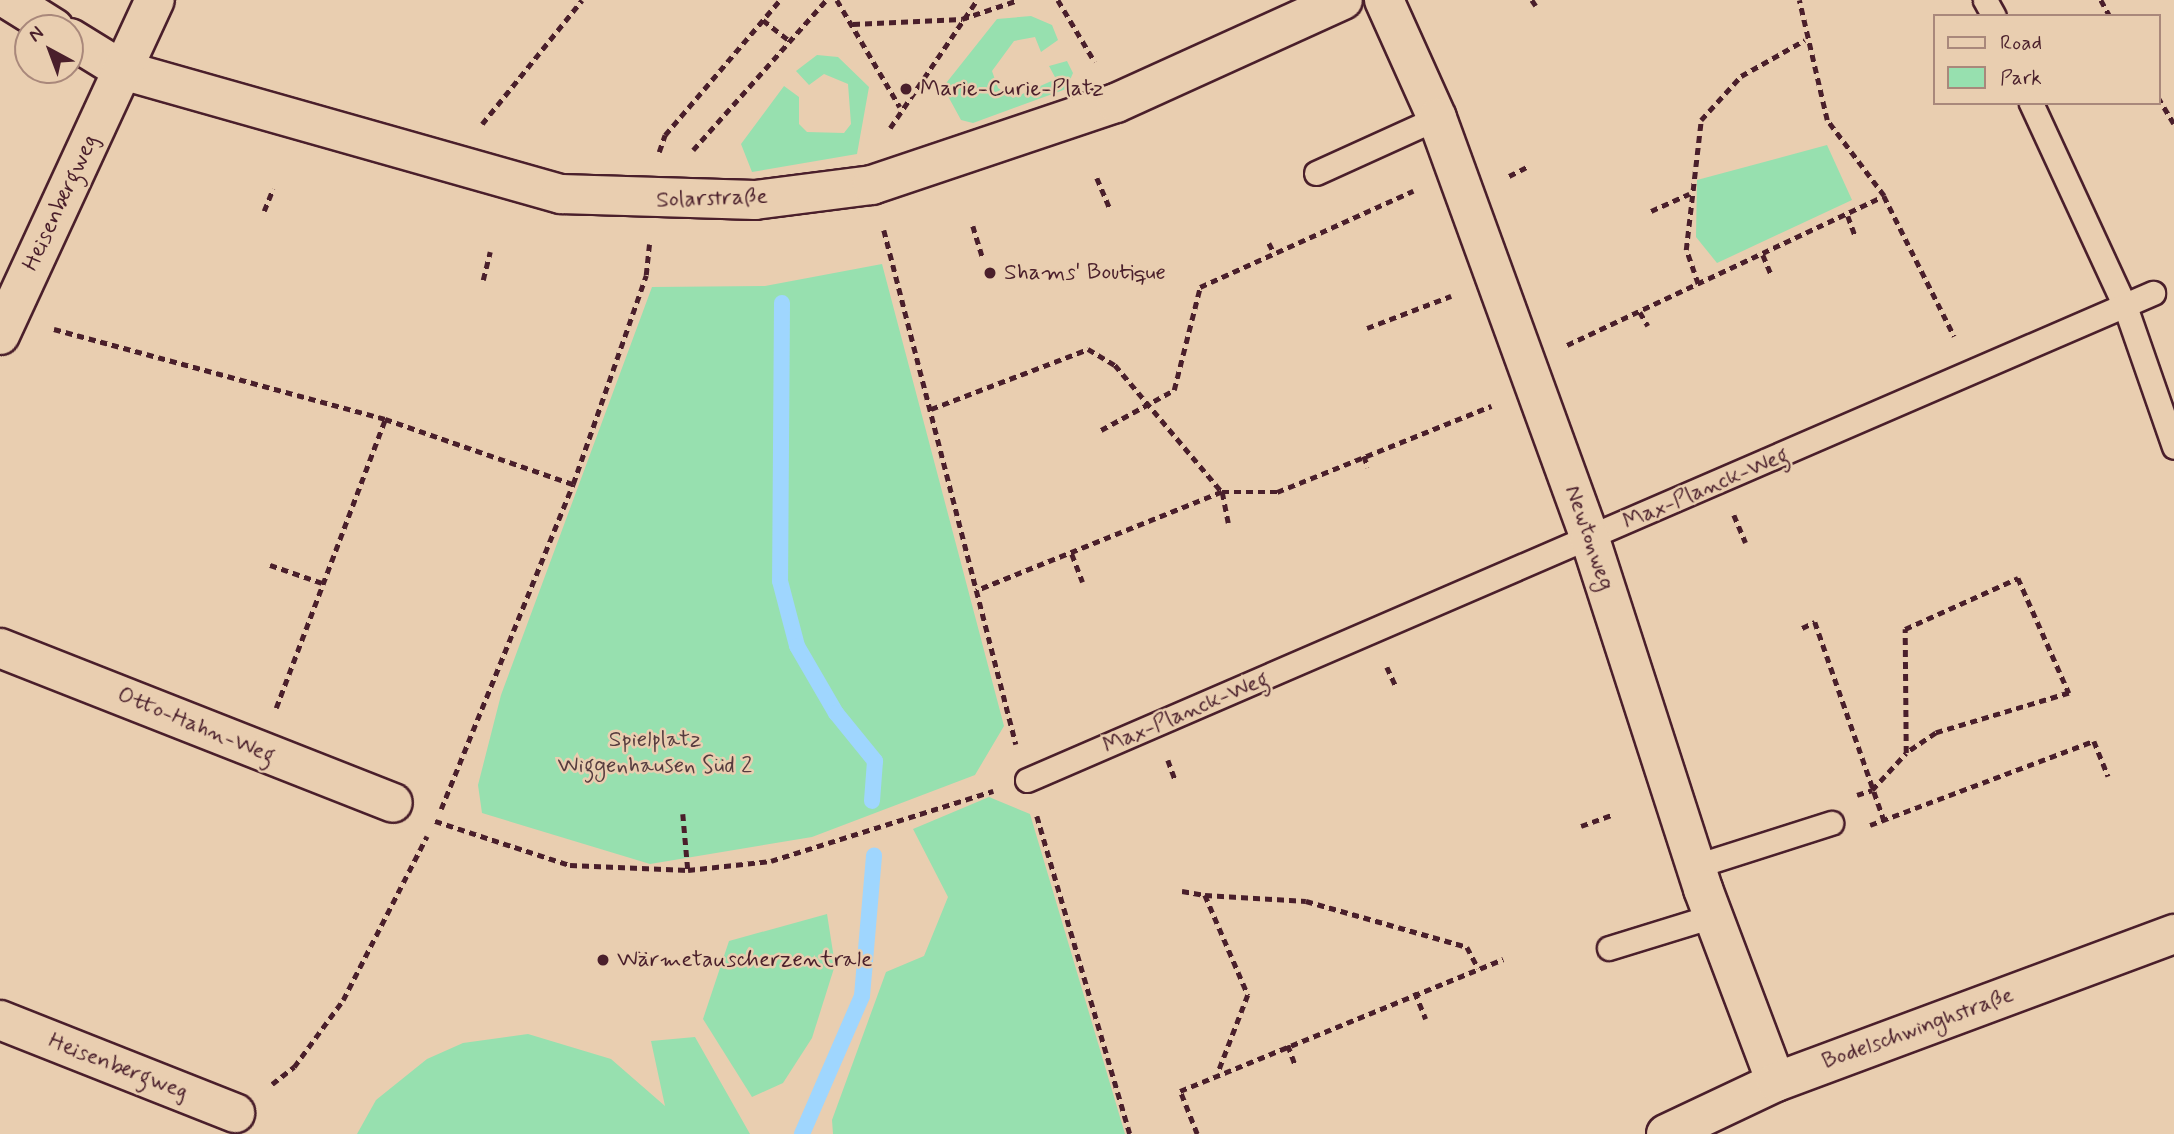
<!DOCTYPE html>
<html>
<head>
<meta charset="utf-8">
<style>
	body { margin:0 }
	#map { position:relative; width:2174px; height:1134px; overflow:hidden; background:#e9ceb0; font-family:Mynerve,sans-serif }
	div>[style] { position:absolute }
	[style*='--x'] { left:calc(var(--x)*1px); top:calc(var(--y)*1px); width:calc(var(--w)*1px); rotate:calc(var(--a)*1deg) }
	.green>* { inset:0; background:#97e0af }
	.stream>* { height:16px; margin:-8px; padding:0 8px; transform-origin:8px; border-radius:8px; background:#9fd6fe }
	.path>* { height:4.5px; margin-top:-2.25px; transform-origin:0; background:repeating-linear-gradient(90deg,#4a1f2b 0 7px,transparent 0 12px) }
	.roads { filter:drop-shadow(2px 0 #4a1f2b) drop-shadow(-2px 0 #4a1f2b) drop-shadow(0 2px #4a1f2b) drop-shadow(0 -2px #4a1f2b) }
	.lane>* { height:23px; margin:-11.5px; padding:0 11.5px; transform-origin:11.5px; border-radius:11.5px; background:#e9ceb0 }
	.street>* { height:38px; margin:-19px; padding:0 19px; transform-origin:19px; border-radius:19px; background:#e9ceb0 }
	.dots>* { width:19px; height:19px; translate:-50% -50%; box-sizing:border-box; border:4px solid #e9ceb0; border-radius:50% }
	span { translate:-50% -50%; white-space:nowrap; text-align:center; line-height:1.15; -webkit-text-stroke:5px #e9ceb0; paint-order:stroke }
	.poi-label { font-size:23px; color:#4a1f2b }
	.left { translate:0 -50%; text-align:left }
	.street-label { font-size:23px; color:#4a1f2b }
	.park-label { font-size:23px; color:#563c3f }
	.legend { position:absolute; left:1933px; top:14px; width:228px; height:91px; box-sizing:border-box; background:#e9ceb0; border:2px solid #a9887b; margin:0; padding:9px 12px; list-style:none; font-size:21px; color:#4a1f2b }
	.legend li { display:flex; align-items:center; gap:14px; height:35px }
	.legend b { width:35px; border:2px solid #a9887b }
	.north { position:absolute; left:14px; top:14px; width:70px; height:70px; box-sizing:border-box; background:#e9ceb0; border:2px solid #a9887b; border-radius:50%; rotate:319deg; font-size:19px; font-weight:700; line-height:28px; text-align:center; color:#4a1f2b }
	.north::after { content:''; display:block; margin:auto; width:24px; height:32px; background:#4a1f2b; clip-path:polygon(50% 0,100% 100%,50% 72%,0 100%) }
</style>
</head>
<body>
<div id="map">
	<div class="green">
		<div style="clip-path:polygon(1031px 16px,1052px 25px,1058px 40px,1041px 52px,1035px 37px,1014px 41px,992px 71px,998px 88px,1013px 98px,1056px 79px,1049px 66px,1067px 61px,1073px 73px,1066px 89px,973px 123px,961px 120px,943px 87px,997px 19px)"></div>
		<div style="clip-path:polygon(817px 55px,838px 57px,869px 87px,857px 154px,752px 172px,741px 144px,784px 86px,799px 97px,799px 124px,807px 132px,844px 133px,851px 124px,848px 84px,824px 74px,809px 85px,796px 71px)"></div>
		<div style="clip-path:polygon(1827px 145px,1852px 200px,1717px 263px,1696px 237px,1697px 180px)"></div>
		<div style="clip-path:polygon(882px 264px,1004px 726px,975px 775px,812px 837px,650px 864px,482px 813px,478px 785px,501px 695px,652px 287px,765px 286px)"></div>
		<div style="clip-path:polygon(989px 797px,1030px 814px,1125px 1134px,833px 1134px,832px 1120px,886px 972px,924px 956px,948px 897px,913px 829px)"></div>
		<div style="clip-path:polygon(827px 914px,835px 965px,812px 1038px,783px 1083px,752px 1097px,703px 1019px,729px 941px)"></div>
		<div style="clip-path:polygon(528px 1034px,611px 1059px,665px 1106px,651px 1041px,695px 1037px,750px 1134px,357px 1134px,376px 1100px,427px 1059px,463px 1043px)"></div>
	</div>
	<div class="stream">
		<div style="--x:782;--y:303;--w:278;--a:90.4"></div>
		<div style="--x:780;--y:581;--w:67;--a:75.3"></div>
		<div style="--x:797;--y:646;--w:78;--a:59.8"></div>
		<div style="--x:836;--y:713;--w:62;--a:50.9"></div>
		<div style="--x:875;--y:761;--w:40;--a:94.3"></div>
		<div style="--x:802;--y:1134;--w:150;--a:-66.5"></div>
		<div style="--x:862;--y:996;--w:141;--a:-85.1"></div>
	</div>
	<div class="path">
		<div style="--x:837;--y:0;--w:124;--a:59.5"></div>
		<div style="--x:1058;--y:0;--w:72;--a:59.2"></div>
		<div style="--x:1532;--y:0;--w:7;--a:56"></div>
		<div style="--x:2101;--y:0;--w:18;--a:61"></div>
		<div style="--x:763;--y:20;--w:34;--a:38"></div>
		<div style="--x:853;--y:24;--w:109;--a:-2.6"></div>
		<div style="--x:962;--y:19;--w:59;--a:-18.7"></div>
		<div style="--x:2158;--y:97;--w:31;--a:59"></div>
		<div style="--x:482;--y:124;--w:159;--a:-51.1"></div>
		<div style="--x:890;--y:128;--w:155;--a:-55.8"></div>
		<div style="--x:693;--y:150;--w:200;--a:-48.4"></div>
		<div style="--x:659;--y:152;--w:18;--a:-71"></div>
		<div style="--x:665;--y:135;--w:177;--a:-49.6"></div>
		<div style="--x:1509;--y:176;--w:20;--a:-27"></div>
		<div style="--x:1097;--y:178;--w:33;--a:67"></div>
		<div style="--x:1884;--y:196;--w:157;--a:63.4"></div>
		<div style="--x:264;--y:211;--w:24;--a:-68"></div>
		<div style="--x:1651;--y:211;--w:42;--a:-24.1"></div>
		<div style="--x:1848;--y:216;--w:23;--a:70"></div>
		<div style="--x:973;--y:226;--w:34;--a:73"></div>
		<div style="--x:884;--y:230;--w:531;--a:75.6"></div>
		<div style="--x:1269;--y:243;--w:11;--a:63"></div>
		<div style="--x:1763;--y:255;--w:21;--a:67"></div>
		<div style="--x:483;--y:280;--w:29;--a:-76"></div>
		<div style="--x:1698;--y:284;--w:36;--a:-109"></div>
		<div style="--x:1686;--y:250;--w:131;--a:-83.4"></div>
		<div style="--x:1701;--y:120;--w:59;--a:-47.7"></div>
		<div style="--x:1741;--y:76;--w:73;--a:-29.4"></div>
		<div style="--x:1640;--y:312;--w:16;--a:60"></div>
		<div style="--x:1367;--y:328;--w:90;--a:-20.9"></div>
		<div style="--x:54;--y:329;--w:343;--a:15.2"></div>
		<div style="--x:385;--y:419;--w:199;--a:19.1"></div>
		<div style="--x:1567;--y:345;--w:350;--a:-25.2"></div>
		<div style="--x:1884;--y:196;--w:95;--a:-126.9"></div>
		<div style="--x:1827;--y:120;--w:123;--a:-103.1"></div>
		<div style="--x:931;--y:409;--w:168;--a:-20.9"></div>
		<div style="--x:1088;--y:349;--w:31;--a:31"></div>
		<div style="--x:1115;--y:365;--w:166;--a:49.9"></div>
		<div style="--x:1222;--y:492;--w:265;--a:158.1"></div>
		<div style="--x:1101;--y:430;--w:83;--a:-28.7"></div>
		<div style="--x:1174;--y:390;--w:106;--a:-75.8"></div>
		<div style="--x:1200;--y:287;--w:234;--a:-24.3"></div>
		<div style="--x:1364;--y:456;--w:12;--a:70"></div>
		<div style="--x:1734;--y:515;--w:30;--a:67"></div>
		<div style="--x:1228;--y:523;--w:32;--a:-101"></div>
		<div style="--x:1222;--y:492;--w:55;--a:0"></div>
		<div style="--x:1277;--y:492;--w:231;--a:-21.9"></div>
		<div style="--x:1072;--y:554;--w:30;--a:69"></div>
		<div style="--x:270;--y:565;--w:55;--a:19.1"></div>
		<div style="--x:1802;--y:628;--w:14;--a:-25"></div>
		<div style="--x:1815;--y:622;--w:210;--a:70.8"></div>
		<div style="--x:1387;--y:667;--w:23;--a:65"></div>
		<div style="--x:276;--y:708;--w:309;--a:-69.3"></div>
		<div style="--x:1168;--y:760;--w:20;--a:70"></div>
		<div style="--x:1857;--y:795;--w:16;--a:-18"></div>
		<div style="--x:1872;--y:790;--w:50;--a:-47.4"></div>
		<div style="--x:1906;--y:753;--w:124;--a:-90.5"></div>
		<div style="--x:1905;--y:629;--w:124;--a:-24.3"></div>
		<div style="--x:2018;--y:578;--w:126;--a:66.1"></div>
		<div style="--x:2069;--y:693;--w:139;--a:163.3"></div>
		<div style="--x:1936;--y:733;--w:36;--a:146"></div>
		<div style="--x:441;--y:809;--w:351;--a:-67.9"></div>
		<div style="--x:573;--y:484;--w:221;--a:-70.7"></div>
		<div style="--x:646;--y:275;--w:31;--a:-84"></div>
		<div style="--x:683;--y:814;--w:56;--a:84.9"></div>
		<div style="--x:1037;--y:816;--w:331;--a:73.7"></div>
		<div style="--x:435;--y:821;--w:142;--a:18.1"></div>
		<div style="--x:570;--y:865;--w:118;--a:2.4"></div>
		<div style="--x:688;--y:870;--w:83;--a:-6.2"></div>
		<div style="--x:771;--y:861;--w:233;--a:-17.5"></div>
		<div style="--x:1870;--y:825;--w:239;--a:-20.6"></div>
		<div style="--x:2094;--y:741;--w:38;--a:68"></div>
		<div style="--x:1581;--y:826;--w:32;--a:-20"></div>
		<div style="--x:1182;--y:891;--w:23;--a:10"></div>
		<div style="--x:1205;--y:895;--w:109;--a:66.7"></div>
		<div style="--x:1248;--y:995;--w:80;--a:111.1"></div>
		<div style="--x:1205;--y:895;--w:101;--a:3.4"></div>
		<div style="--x:1306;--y:901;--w:167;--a:15.9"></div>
		<div style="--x:1467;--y:947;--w:24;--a:62"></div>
		<div style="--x:1415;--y:992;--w:29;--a:68"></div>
		<div style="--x:1288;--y:1045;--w:23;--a:70"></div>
		<div style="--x:272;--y:1084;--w:28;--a:-38"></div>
		<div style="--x:294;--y:1067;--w:83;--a:-53.8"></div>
		<div style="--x:343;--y:1000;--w:184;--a:-62.9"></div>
		<div style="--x:1197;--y:1134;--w:46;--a:-111.6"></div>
		<div style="--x:1180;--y:1091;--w:349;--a:-22.2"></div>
	</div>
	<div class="roads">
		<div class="lane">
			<div style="--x:1985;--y:0;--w:18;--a:61"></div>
			<div style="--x:2031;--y:103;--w:224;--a:65.2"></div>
			<div style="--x:2125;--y:306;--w:149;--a:70.8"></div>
			<div style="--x:1316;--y:173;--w:133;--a:-24.4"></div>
			<div style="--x:1027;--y:780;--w:1227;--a:-23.39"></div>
			<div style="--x:1696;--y:866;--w:142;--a:-17.7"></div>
			<div style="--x:1609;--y:948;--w:109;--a:-17.1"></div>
		</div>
		<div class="street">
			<div style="--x:9;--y:0;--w:53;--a:31.9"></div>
			<div style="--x:1384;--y:0;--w:129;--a:65.8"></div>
			<div style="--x:1437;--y:118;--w:448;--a:70"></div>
			<div style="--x:1590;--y:539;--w:368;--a:72.1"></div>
			<div style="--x:1703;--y:889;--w:206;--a:69.3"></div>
			<div style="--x:70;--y:38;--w:61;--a:31.6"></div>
			<div style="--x:122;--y:70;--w:456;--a:15.8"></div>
			<div style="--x:561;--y:194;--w:194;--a:1.8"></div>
			<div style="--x:755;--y:200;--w:118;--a:-7.3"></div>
			<div style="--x:872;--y:185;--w:257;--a:-18.6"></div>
			<div style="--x:1116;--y:103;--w:249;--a:-24.4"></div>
			<div style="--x:0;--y:335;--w:369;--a:-65.2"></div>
			<div style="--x:0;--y:648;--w:422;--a:21.5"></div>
			<div style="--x:0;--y:1020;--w:253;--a:21.6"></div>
			<div style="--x:1666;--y:1134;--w:122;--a:-25.3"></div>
			<div style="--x:1776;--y:1082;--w:425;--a:-20.4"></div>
		</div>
	</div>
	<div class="dots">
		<div style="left:906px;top:89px;background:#4a1f2b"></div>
		<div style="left:990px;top:273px;background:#4a1f2b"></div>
		<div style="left:603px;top:960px;background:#4a1f2b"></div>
	</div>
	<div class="poi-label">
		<span class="left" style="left:920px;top:89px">Marie-Curie-Platz</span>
		<span class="left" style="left:1004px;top:273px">Shams' Boutique</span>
		<span class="left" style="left:617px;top:960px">Wärmetauscherzentrale</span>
	</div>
	<div class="street-label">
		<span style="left:712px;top:199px;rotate:-2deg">Solarstraße</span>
		<span style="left:61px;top:203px;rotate:-65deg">Heisenbergweg</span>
		<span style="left:1706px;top:489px;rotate:-23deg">Max-Planck-Weg</span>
		<span style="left:1589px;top:538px;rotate:71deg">Newtonweg</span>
		<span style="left:1186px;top:713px;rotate:-23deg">Max-Planck-Weg</span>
		<span style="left:196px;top:726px;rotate:22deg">Otto-Hahn-Weg</span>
		<span style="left:1918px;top:1029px;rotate:-20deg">Bodelschwinghstraße</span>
		<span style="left:118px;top:1067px;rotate:21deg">Heisenbergweg</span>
	</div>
	<div class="park-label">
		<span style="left:655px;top:753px">Spielplatz<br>Wiggenhausen Süd 2</span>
	</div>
	<ul class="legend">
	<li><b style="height:9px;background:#e9ceb0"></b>Road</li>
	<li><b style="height:19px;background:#97e0af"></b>Park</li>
	</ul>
	<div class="north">N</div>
</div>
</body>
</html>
